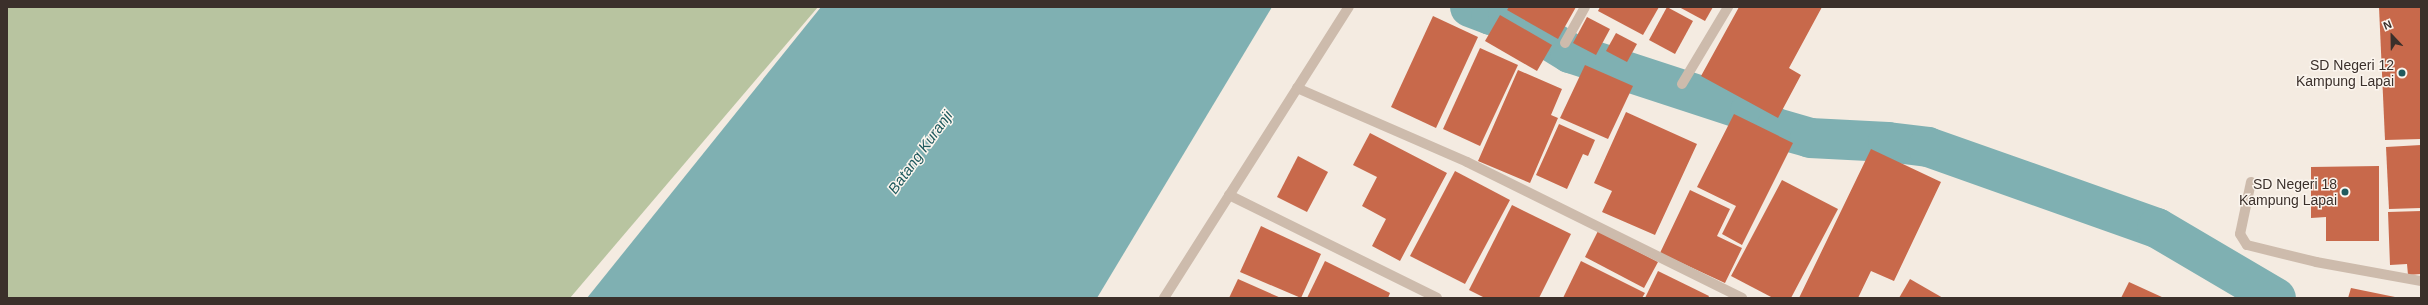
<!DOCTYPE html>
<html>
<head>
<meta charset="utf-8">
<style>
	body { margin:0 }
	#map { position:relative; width:2428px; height:305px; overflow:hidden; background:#f4ebe1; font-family:Helvetica,sans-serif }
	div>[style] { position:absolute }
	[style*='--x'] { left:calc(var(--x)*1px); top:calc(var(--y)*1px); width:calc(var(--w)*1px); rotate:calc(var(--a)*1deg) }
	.green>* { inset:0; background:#b8c4a0 }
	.water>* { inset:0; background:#7fb0b2 }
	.canal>* { height:40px; margin:-20px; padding:0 20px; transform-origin:20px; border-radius:20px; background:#7fb0b2 }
	.building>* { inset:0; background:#c8694b }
	.street>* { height:10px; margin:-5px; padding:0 5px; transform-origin:5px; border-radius:5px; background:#cdbbac }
	.dots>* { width:11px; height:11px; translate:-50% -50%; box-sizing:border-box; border:2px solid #fbf5ee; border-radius:50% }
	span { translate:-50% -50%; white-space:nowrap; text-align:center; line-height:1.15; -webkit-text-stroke:3px #fbf5ee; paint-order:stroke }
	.poi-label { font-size:14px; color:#3b302b }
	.right { translate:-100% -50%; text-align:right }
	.water-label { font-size:15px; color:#1f5a5e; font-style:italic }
	.frame { position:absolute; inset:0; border:8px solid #3b302b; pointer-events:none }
	.north { position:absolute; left:2372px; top:16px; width:40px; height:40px; -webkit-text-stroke:3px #fbf5ee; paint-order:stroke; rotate:338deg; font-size:11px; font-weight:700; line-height:16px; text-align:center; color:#3b302b }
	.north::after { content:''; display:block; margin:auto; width:14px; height:18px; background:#3b302b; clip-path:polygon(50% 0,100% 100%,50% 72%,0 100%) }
</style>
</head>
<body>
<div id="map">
	<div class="green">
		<div style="clip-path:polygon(7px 7px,818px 7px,570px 298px,7px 298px)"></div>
	</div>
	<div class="water">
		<div style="clip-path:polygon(821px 7px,1272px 7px,1097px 298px,587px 298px)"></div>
	</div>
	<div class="canal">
		<div style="--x:1470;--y:7;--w:22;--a:21"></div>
		<div style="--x:1491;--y:15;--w:17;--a:0"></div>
		<div style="--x:1508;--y:15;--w:73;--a:31.5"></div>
		<div style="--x:1570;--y:53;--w:189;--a:18.1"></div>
		<div style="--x:1750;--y:112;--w:31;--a:32"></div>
		<div style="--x:1776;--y:128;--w:35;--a:16"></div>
		<div style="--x:1810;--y:138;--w:78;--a:2.9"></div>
		<div style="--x:1888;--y:142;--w:40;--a:7.1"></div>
		<div style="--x:1928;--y:147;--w:243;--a:19.5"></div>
		<div style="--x:2157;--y:228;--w:138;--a:30.5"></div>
	</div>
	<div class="building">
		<div style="clip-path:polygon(1509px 7px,1576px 7px,1558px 39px,1507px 10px)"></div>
		<div style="clip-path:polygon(1600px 7px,1659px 7px,1643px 35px,1598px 11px)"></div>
		<div style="clip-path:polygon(1667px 7px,1693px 21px,1675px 54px,1649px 40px)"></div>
		<div style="clip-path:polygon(1679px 7px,1713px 7px,1705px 21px)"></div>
		<div style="clip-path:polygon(1739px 7px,1822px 7px,1789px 68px,1801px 75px,1778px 118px,1701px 76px)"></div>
		<div style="clip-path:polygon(2379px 7px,2421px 7px,2421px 139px,2385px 140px)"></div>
		<div style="clip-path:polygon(1500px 15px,1552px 45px,1537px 71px,1485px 41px)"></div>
		<div style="clip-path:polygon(1433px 16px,1478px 37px,1436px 128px,1391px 107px)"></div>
		<div style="clip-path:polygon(1587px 17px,1610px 29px,1596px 55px,1573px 43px)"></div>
		<div style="clip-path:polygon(1616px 33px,1637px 44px,1627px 62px,1606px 51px)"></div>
		<div style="clip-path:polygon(1480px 48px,1518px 65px,1480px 146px,1443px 129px)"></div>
		<div style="clip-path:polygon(1585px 65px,1633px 86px,1608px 139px,1560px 118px)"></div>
		<div style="clip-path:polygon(1518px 70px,1562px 89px,1551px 115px,1558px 118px,1530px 183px,1478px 161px)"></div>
		<div style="clip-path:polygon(1626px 112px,1697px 144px,1655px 235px,1602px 212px,1612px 191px,1594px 183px)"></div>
		<div style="clip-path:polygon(1734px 114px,1793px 143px,1742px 245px,1722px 234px,1736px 206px,1697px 187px)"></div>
		<div style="clip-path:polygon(1559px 124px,1595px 140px,1588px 156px,1583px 154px,1567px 189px,1536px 175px)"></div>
		<div style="clip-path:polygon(1370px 133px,1447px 173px,1400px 261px,1372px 246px,1386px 219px,1362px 206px,1377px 177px,1353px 165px)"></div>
		<div style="clip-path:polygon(2421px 145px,2421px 208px,2389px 209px,2386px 147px)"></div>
		<div style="clip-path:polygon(1871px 149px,1941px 182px,1894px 281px,1871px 271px,1858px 298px,1799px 298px)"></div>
		<div style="clip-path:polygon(1298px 156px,1328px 172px,1307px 212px,1277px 197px)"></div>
		<div style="clip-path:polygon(2379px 166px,2379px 241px,2326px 241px,2326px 217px,2311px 218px,2311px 167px)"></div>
		<div style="clip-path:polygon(1455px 171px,1510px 200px,1465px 284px,1410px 256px)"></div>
		<div style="clip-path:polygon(1782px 180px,1838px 209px,1791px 298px,1773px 298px,1731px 276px)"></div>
		<div style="clip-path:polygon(1690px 190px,1730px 209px,1717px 236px,1742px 248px,1725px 283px,1660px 253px)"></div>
		<div style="clip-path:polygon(1512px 205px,1571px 234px,1539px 298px,1485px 298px,1469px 290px)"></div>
		<div style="clip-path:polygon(2421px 211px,2421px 274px,2408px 275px,2407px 264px,2390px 265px,2388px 212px)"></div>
		<div style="clip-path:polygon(1261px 226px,1321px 254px,1301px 298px,1240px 272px)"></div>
		<div style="clip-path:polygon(1598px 231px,1658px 262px,1644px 288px,1585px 257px)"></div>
		<div style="clip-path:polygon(1325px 261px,1390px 293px,1388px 298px,1307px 298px)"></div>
		<div style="clip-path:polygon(1581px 261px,1645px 293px,1642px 298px,1563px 298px)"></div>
		<div style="clip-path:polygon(1658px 271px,1709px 296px,1708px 298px,1645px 298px)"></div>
		<div style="clip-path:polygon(1238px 279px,1281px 298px,1229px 298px)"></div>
		<div style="clip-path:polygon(1910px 279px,1943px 298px,1899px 298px)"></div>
		<div style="clip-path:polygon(2129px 282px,2164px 298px,2121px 298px)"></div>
		<div style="clip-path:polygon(2351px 288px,2395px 297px,2395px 298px,2348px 298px)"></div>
	</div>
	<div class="street">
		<div style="--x:1565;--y:43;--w:41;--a:-60.9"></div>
		<div style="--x:1682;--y:84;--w:90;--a:-59.1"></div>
		<div style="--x:1297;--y:88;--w:185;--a:23.5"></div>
		<div style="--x:1467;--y:162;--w:307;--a:26.3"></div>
		<div style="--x:2251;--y:182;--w:53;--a:101.9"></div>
		<div style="--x:2240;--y:234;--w:13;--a:58"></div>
		<div style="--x:2247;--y:245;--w:71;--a:13.8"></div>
		<div style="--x:2316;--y:262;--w:107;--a:10.3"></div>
		<div style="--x:1229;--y:195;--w:232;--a:26.3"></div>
		<div style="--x:1164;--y:298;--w:345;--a:-57.6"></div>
	</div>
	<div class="dots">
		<div style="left:2402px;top:73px;background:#1f5a5e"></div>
		<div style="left:2345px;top:192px;background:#1f5a5e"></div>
	</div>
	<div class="poi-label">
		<span class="right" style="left:2394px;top:73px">SD Negeri 12<br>Kampung Lapai</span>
		<span class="right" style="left:2337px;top:192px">SD Negeri 18<br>Kampung Lapai</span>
	</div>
	<div class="water-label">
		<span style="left:920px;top:152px;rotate:-54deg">Batang Kuranji</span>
	</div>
	<div class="frame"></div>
	<div class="north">N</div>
</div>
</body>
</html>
